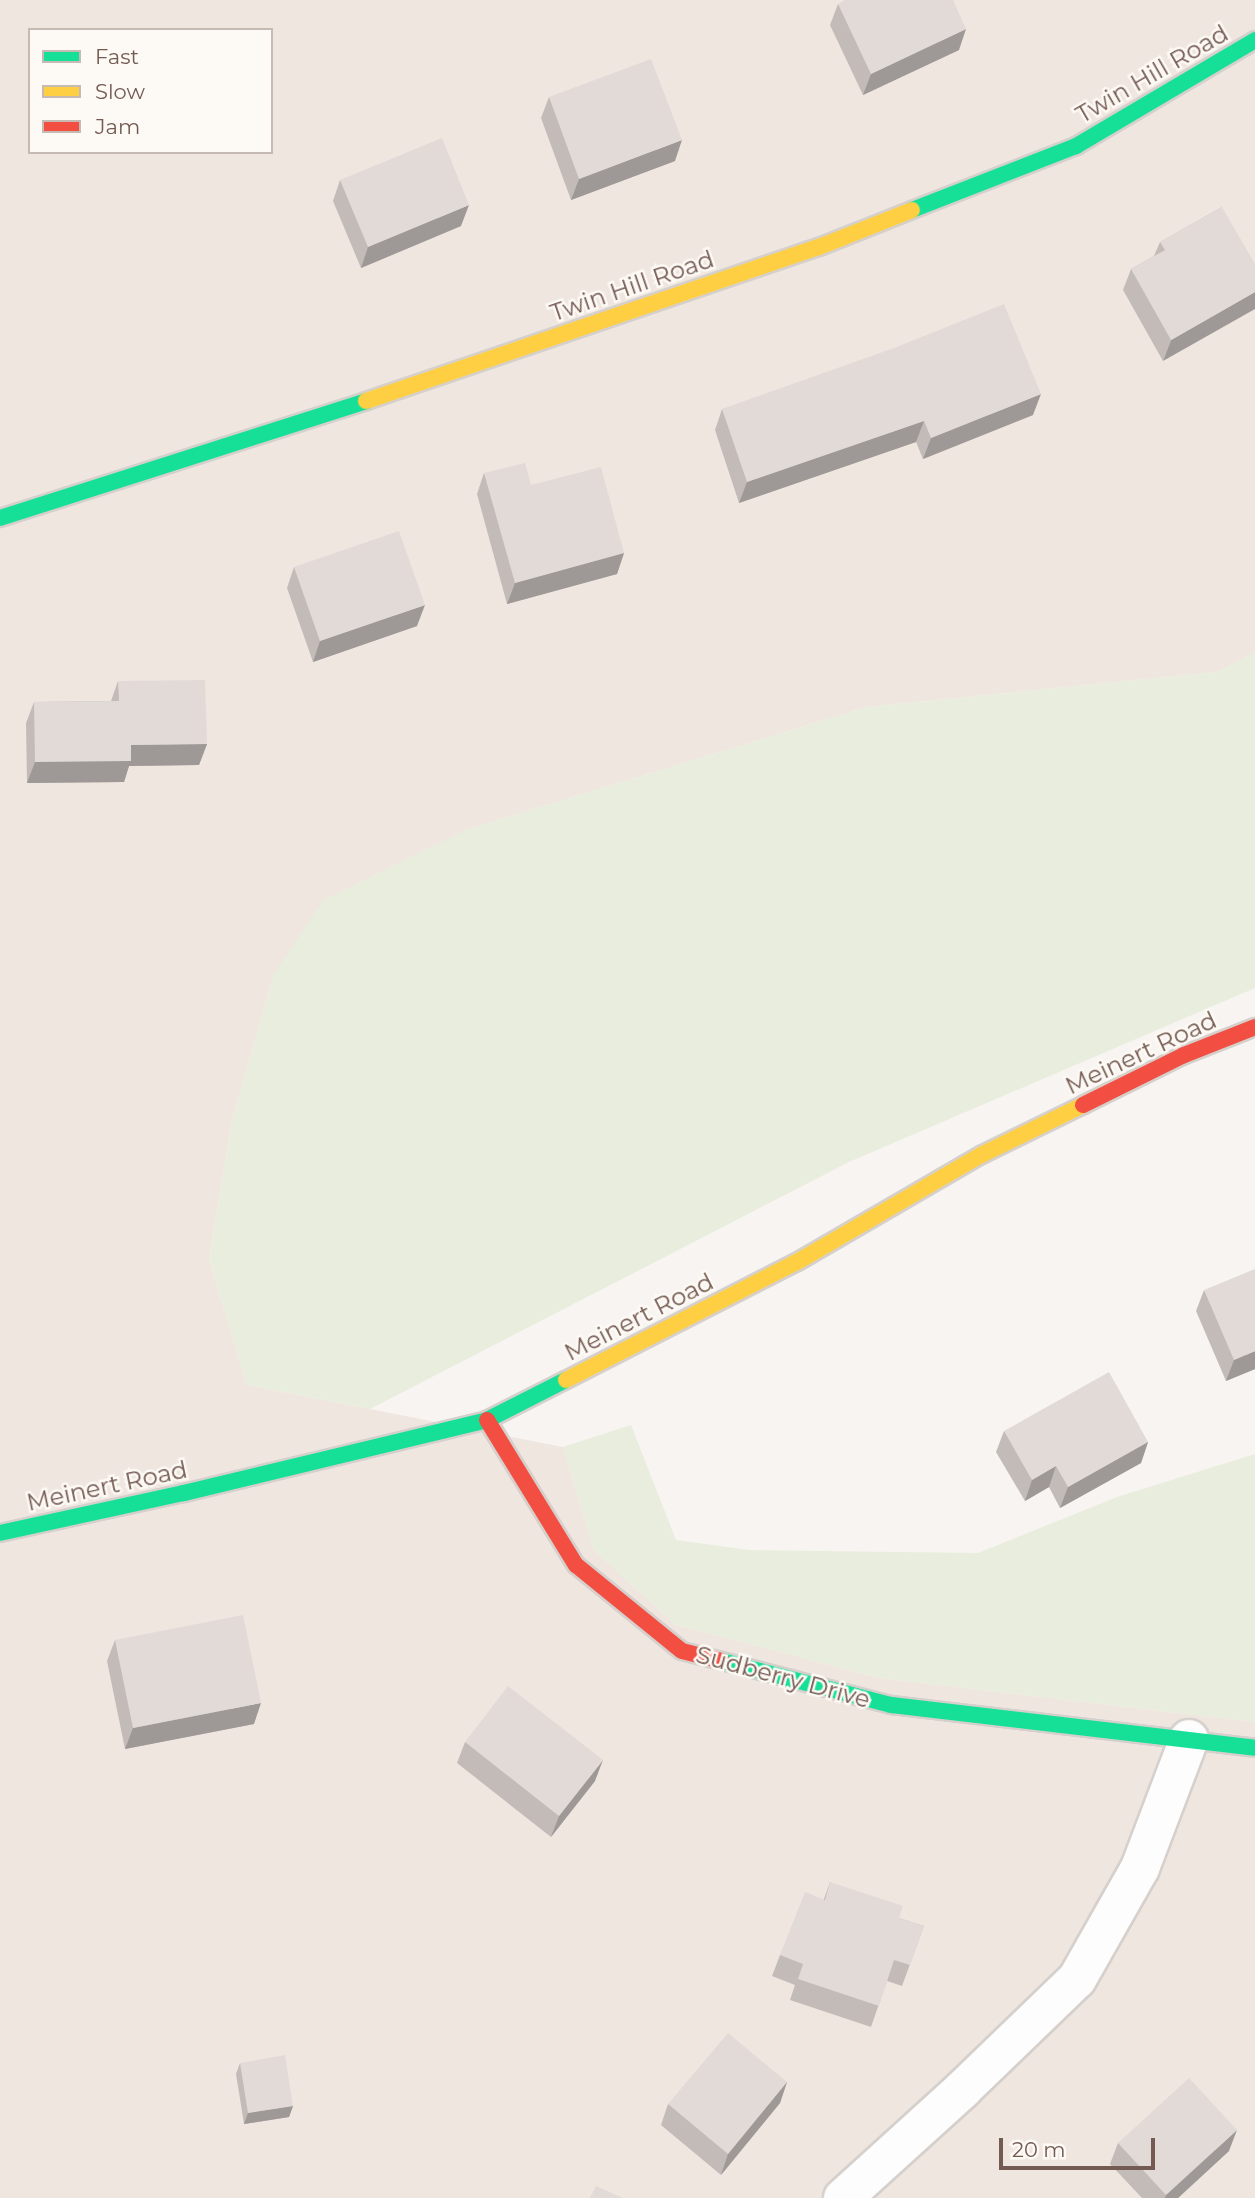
<!DOCTYPE html>
<html>
<head>
<meta charset="utf-8">
<style>
	body { margin:0 }
	#map { position:relative; width:1255px; height:2198px; overflow:hidden; background:#f8f4f1; font-family:Montserrat,sans-serif }
	div>[style] { position:absolute }
	[style*='--x'] { left:calc(var(--x)*1px); top:calc(var(--y)*1px); width:calc(var(--w)*1px); rotate:calc(var(--a)*1deg) }
	.residential>* { inset:0; background:#f0e6e0 }
	.green>* { inset:0; background:#e8eddd }
	.roads { filter:drop-shadow(2px 0 #d5d0cc) drop-shadow(-2px 0 #d5d0cc) drop-shadow(0 2px #d5d0cc) drop-shadow(0 -2px #d5d0cc) }
	.street>* { height:38px; margin:-19px; padding:0 19px; transform-origin:19px; border-radius:19px; background:#fefdfd }
	.fast>* { height:16px; margin:-8px; padding:0 8px; transform-origin:8px; border-radius:8px; background:#16e098 }
	.slow>* { height:16px; margin:-8px; padding:0 8px; transform-origin:8px; border-radius:8px; background:#ffcf43 }
	.jam>* { height:16px; margin:-8px; padding:0 8px; transform-origin:8px; border-radius:8px; background:#f24e42 }
	.wall>* { inset:0; background:#c2bbb8 }
	.shaded-wall>* { inset:0; background:#9e9996 }
	.building>* { inset:0; background:#e1dad6 }
	span { translate:-50% -50%; white-space:nowrap; text-align:center; line-height:1.15; -webkit-text-stroke:5px #fdf9f4; paint-order:stroke }
	.street-label { font-size:24px; color:#745b52 }
	.legend { position:absolute; left:28px; top:28px; width:245px; height:126px; box-sizing:border-box; background:#fdf9f4; border:2px solid #c6bab3; margin:0; padding:9px 12px; list-style:none; font-size:21px; color:#745b52 }
	.legend li { display:flex; align-items:center; gap:14px; height:35px }
	.legend b { width:35px; border:2px solid #c6bab3 }
	.scale { position:absolute; left:999px; top:2138px; width:156px; height:32px; box-sizing:border-box; border:4px solid #745b52; border-top:0; padding-left:9px; font-size:21px; line-height:24px; white-space:nowrap; color:#745b52; -webkit-text-stroke:5px #fdf9f4; paint-order:stroke }
</style>
</head>
<body>
<div id="map">
	<div class="residential">
		<div style="clip-path:polygon(evenodd,0 0,1255px 0,1255px 652px,1217px 672px,867px 707px,466px 830px,274px 974px,232px 1121px,209px 1259px,247px 1385px,563px 1447px,594px 1550px,676px 1625px,880px 1678px,1255px 1722px,1255px 2198px,0 2198px,0 0,30px 30px,271px 30px,271px 152px,30px 152px,30px 30px)"></div>
	</div>
	<div class="green">
		<div style="clip-path:polygon(1255px 652px,1255px 988px,849px 1162px,370px 1409px,247px 1385px,209px 1259px,232px 1121px,274px 974px,323px 900px,466px 830px,867px 707px,1217px 672px)"></div>
		<div style="clip-path:polygon(631px 1425px,676px 1540px,749px 1550px,978px 1553px,1117px 1497px,1255px 1454px,1255px 1722px,880px 1678px,676px 1625px,594px 1550px,563px 1447px)"></div>
	</div>
	<div class="roads">
		<div class="street">
			<div style="--x:843;--y:2198;--w:162;--a:-42.2"></div>
			<div style="--x:963;--y:2089;--w:158;--a:-44"></div>
			<div style="--x:1077;--y:1979;--w:128;--a:-60.4"></div>
			<div style="--x:1140;--y:1868;--w:138;--a:-69.2"></div>
		</div>
		<div class="fast">
			<div style="--x:912;--y:210;--w:176;--a:-21.3"></div>
			<div style="--x:1076;--y:146;--w:208;--a:-30.6"></div>
			<div style="--x:0;--y:518;--w:384;--a:-17.7"></div>
			<div style="--x:0;--y:1533;--w:188;--a:-12.3"></div>
			<div style="--x:184;--y:1493;--w:312;--a:-13.5"></div>
			<div style="--x:487;--y:1420;--w:89;--a:-26.9"></div>
			<div style="--x:722;--y:1661;--w:175;--a:14.6"></div>
			<div style="--x:891;--y:1705;--w:367;--a:6.7"></div>
		</div>
		<div class="slow">
			<div style="--x:366;--y:401;--w:478;--a:-18.8"></div>
			<div style="--x:819;--y:247;--w:100;--a:-21.7"></div>
			<div style="--x:566;--y:1380;--w:259;--a:-27.1"></div>
			<div style="--x:797;--y:1262;--w:213;--a:-30.2"></div>
			<div style="--x:981;--y:1155;--w:114;--a:-26.1"></div>
		</div>
		<div class="jam">
			<div style="--x:1083;--y:1105;--w:113;--a:-26.3"></div>
			<div style="--x:1184;--y:1055;--w:76;--a:-21.5"></div>
			<div style="--x:487;--y:1420;--w:170;--a:58.5"></div>
			<div style="--x:576;--y:1565;--w:136;--a:39.1"></div>
			<div style="--x:682;--y:1651;--w:41;--a:14"></div>
		</div>
	</div>
	<div class="wall">
		<div style="clip-path:polygon(838px 4px,959px 50px,863px 95px,830px 25px)"></div>
		<div style="clip-path:polygon(549px 97px,675px 161px,571px 200px,541px 118px)"></div>
		<div style="clip-path:polygon(340px 180px,461px 226px,361px 268px,333px 201px)"></div>
		<div style="clip-path:polygon(1222px 207px,1163px 361px,1123px 290px,1131px 269px,1154px 256px,1160px 242px)"></div>
		<div style="clip-path:polygon(722px 409px,1033px 415px,923px 459px,916px 442px,739px 503px,715px 430px)"></div>
		<div style="clip-path:polygon(484px 473px,531px 485px,624px 553px,617px 574px,507px 604px,477px 494px)"></div>
		<div style="clip-path:polygon(294px 567px,417px 626px,313px 662px,287px 588px)"></div>
		<div style="clip-path:polygon(118px 681px,207px 744px,199px 765px,129px 766px,124px 782px,27px 783px,26px 723px,34px 702px,111px 701px)"></div>
		<div style="clip-path:polygon(1204px 1290px,1255px 1369px,1226px 1381px,1196px 1311px)"></div>
		<div style="clip-path:polygon(1004px 1431px,1148px 1442px,1141px 1463px,1060px 1508px,1049px 1487px,1025px 1501px,996px 1452px)"></div>
		<div style="clip-path:polygon(115px 1640px,254px 1724px,125px 1749px,107px 1661px)"></div>
		<div style="clip-path:polygon(465px 1742px,595px 1781px,551px 1837px,457px 1763px)"></div>
		<div style="clip-path:polygon(830px 1882px,899px 1918px,924px 1926px,902px 1986px,887px 1981px,871px 2027px,790px 2000px,795px 1985px,772px 1976px,780px 1955px,824px 1899px)"></div>
		<div style="clip-path:polygon(240px 2063px,293px 2106px,289px 2117px,244px 2124px,236px 2074px)"></div>
		<div style="clip-path:polygon(787px 2082px,780px 2103px,721px 2175px,661px 2125px,668px 2104px)"></div>
		<div style="clip-path:polygon(1118px 2143px,1229px 2151px,1178px 2198px,1142px 2198px,1110px 2164px)"></div>
	</div>
	<div class="shaded-wall">
		<div style="clip-path:polygon(966px 29px,959px 50px,863px 95px,871px 74px)"></div>
		<div style="clip-path:polygon(682px 140px,675px 161px,571px 200px,579px 179px)"></div>
		<div style="clip-path:polygon(469px 205px,461px 226px,361px 268px,368px 247px)"></div>
		<div style="clip-path:polygon(1255px 292px,1255px 309px,1163px 361px,1171px 340px)"></div>
		<div style="clip-path:polygon(1041px 394px,1033px 415px,923px 459px,931px 438px)"></div>
		<div style="clip-path:polygon(924px 421px,916px 442px,739px 503px,747px 482px)"></div>
		<div style="clip-path:polygon(624px 553px,617px 574px,507px 604px,515px 583px)"></div>
		<div style="clip-path:polygon(425px 605px,417px 626px,313px 662px,320px 641px)"></div>
		<div style="clip-path:polygon(207px 744px,199px 765px,129px 766px,124px 782px,27px 783px,35px 762px,131px 745px)"></div>
		<div style="clip-path:polygon(1255px 1351px,1255px 1369px,1226px 1381px,1234px 1360px)"></div>
		<div style="clip-path:polygon(1148px 1442px,1141px 1463px,1060px 1508px,1068px 1487px)"></div>
		<div style="clip-path:polygon(1056px 1466px,1049px 1487px,1025px 1501px,1032px 1480px)"></div>
		<div style="clip-path:polygon(261px 1703px,254px 1724px,125px 1749px,133px 1728px)"></div>
		<div style="clip-path:polygon(603px 1760px,595px 1781px,551px 1837px,559px 1816px)"></div>
		<div style="clip-path:polygon(787px 2082px,780px 2103px,721px 2175px,728px 2154px)"></div>
		<div style="clip-path:polygon(293px 2106px,289px 2117px,244px 2124px,248px 2113px)"></div>
		<div style="clip-path:polygon(1237px 2130px,1229px 2151px,1178px 2198px,1165px 2198px,1166px 2195px)"></div>
	</div>
	<div class="building">
		<div style="clip-path:polygon(845px 0,953px 0,966px 29px,871px 74px,838px 4px)"></div>
		<div style="clip-path:polygon(651px 59px,682px 140px,579px 179px,549px 97px)"></div>
		<div style="clip-path:polygon(442px 138px,469px 205px,368px 247px,340px 180px)"></div>
		<div style="clip-path:polygon(1222px 207px,1255px 264px,1255px 292px,1171px 340px,1131px 269px,1165px 250px,1160px 242px)"></div>
		<div style="clip-path:polygon(1004px 304px,1041px 394px,931px 438px,924px 421px,747px 482px,722px 409px,894px 348px)"></div>
		<div style="clip-path:polygon(525px 463px,531px 485px,601px 467px,624px 553px,515px 583px,484px 473px)"></div>
		<div style="clip-path:polygon(399px 531px,425px 605px,320px 641px,294px 567px)"></div>
		<div style="clip-path:polygon(205px 680px,207px 744px,131px 745px,131px 761px,35px 762px,34px 702px,119px 701px,118px 681px)"></div>
		<div style="clip-path:polygon(1255px 1269px,1255px 1351px,1234px 1360px,1204px 1290px)"></div>
		<div style="clip-path:polygon(1109px 1372px,1148px 1442px,1068px 1487px,1056px 1466px,1032px 1480px,1004px 1431px)"></div>
		<div style="clip-path:polygon(243px 1615px,261px 1703px,133px 1728px,115px 1640px)"></div>
		<div style="clip-path:polygon(508px 1686px,603px 1760px,559px 1816px,465px 1742px)"></div>
		<div style="clip-path:polygon(830px 1882px,903px 1906px,899px 1918px,924px 1926px,910px 1965px,894px 1960px,879px 2006px,798px 1979px,803px 1964px,780px 1955px,805px 1892px,825px 1900px)"></div>
		<div style="clip-path:polygon(728px 2033px,787px 2082px,728px 2154px,668px 2104px)"></div>
		<div style="clip-path:polygon(285px 2055px,293px 2106px,248px 2113px,240px 2063px)"></div>
		<div style="clip-path:polygon(1189px 2078px,1237px 2130px,1166px 2195px,1118px 2143px)"></div>
		<div style="clip-path:polygon(596px 2186px,623px 2198px,590px 2198px)"></div>
	</div>
	<div class="street-label">
		<span style="left:1152px;top:74px;rotate:-30deg">Twin Hill Road</span>
		<span style="left:632px;top:286px;rotate:-19deg">Twin Hill Road</span>
		<span style="left:1141px;top:1053px;rotate:-25deg">Meinert Road</span>
		<span style="left:639px;top:1317px;rotate:-27deg">Meinert Road</span>
		<span style="left:107px;top:1486px;rotate:-12deg">Meinert Road</span>
		<span style="left:783px;top:1677px;rotate:15deg">Sudberry Drive</span>
	</div>
	<ul class="legend">
	<li><b style="height:9px;background:#16e098"></b>Fast</li>
	<li><b style="height:9px;background:#ffcf43"></b>Slow</li>
	<li><b style="height:9px;background:#f24e42"></b>Jam</li>
	</ul>
	<div class="scale">20 m</div>
</div>
</body>
</html>
